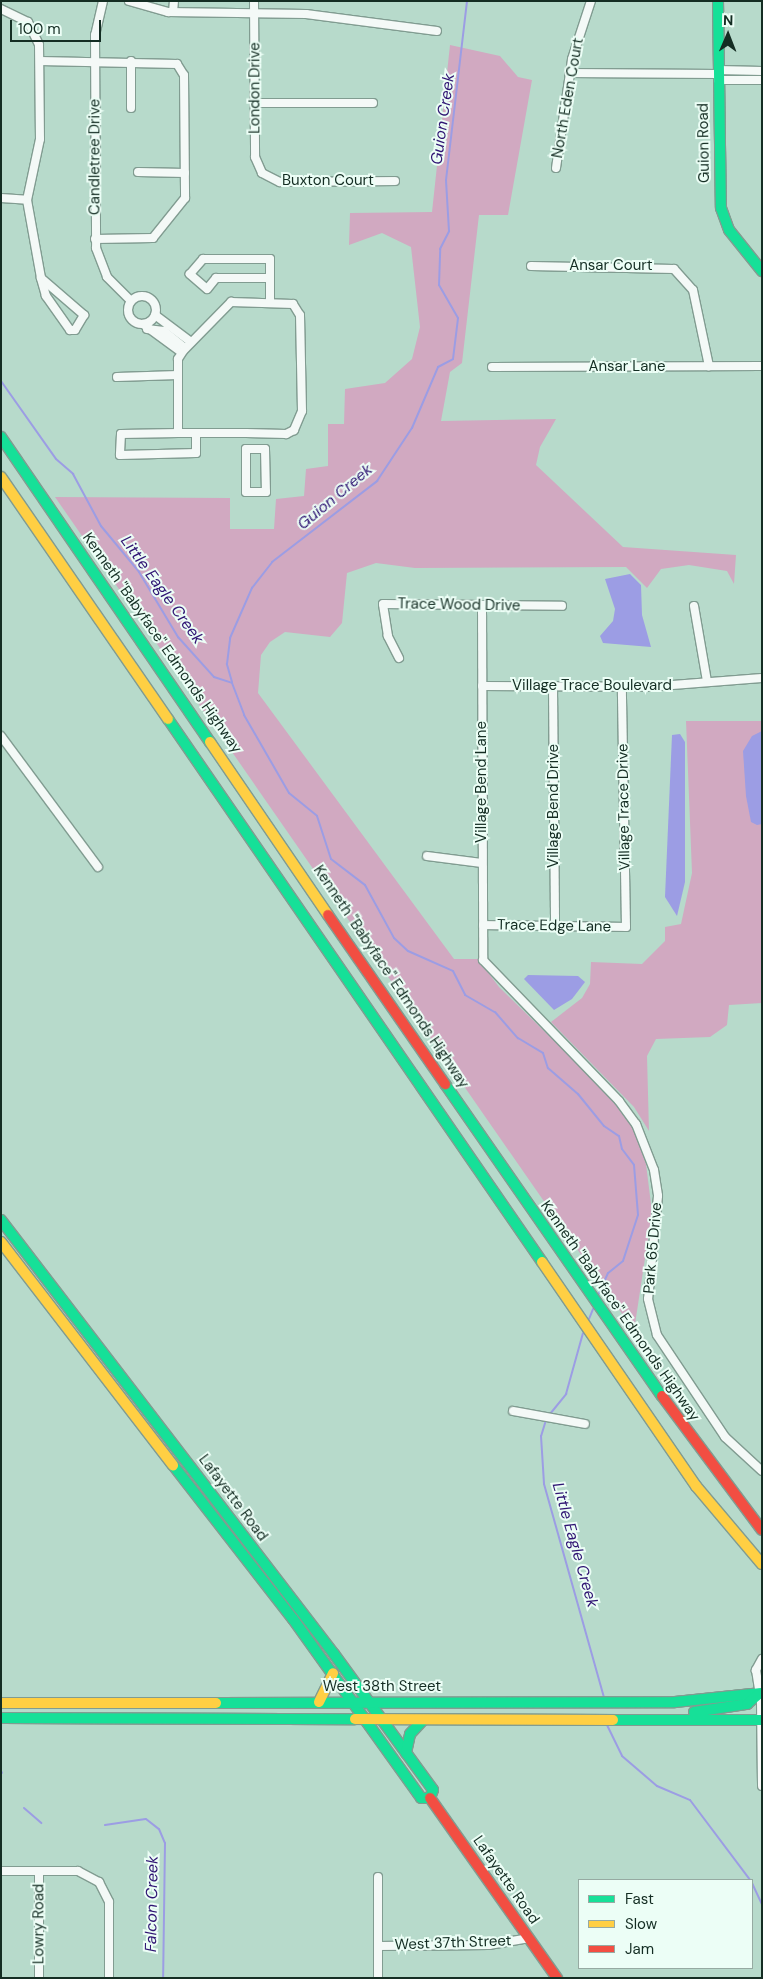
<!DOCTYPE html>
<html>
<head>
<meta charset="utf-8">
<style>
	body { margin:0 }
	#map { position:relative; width:763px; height:1979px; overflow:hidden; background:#b7dacb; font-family:"DM Sans",sans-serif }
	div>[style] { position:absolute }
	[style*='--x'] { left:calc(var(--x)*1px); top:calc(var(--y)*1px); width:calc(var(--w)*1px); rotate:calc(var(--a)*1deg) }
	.green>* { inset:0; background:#d1a9c1 }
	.water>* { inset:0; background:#9c9de4 }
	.stream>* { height:2px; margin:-1px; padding:0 1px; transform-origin:1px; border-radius:1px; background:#9c9de4 }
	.roads { filter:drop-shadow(1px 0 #819c91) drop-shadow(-1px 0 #819c91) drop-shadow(0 1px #819c91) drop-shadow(0 -1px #819c91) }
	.street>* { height:8px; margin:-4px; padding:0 4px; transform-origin:4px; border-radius:4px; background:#f4f9f7 }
	.street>.ring { margin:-4px; padding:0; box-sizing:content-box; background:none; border:8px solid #f4f9f7; border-radius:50% }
	.fast>* { height:10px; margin:-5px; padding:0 5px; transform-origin:5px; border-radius:5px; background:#16e098 }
	.slow>* { height:10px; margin:-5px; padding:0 5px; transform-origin:5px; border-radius:5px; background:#ffcf43 }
	.jam>* { height:10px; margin:-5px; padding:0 5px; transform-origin:5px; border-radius:5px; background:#f24e42 }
	span { translate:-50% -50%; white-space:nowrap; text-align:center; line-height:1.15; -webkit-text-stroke:4px #ecfef6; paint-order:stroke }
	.street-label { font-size:15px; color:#142d23 }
	.water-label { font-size:16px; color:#2f1473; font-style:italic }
	.frame { position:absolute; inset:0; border:2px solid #142d23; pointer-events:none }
	.legend { position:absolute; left:578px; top:1879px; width:175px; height:90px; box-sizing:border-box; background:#ecfef6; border:1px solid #96aaa2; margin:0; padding:6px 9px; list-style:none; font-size:15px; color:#142d23 }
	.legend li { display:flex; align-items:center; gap:10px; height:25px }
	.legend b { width:25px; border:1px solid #96aaa2 }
	.north { position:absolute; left:703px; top:10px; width:50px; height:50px; -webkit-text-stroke:4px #ecfef6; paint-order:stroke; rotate:1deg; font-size:14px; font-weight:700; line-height:20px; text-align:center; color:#142d23 }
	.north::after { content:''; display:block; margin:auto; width:18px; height:22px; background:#142d23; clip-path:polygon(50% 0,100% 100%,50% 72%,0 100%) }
	.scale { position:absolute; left:10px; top:20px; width:91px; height:22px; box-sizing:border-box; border:2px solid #142d23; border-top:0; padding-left:6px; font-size:15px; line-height:18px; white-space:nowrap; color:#142d23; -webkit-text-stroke:4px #ecfef6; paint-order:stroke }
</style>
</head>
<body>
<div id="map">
	<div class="green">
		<div style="clip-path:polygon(450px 45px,500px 56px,518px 77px,532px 80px,508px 215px,479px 215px,462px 363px,450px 372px,441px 421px,556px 419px,540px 447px,536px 465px,623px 547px,736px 555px,734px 584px,727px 571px,689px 565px,661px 569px,647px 588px,626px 567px,415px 568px,376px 563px,347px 573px,342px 623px,330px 637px,285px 632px,270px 642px,261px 655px,258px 693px,454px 959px,478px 959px,499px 987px,621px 1106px,632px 1124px,646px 1164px,652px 1212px,634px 1331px,55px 497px,230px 498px,230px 529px,274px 529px,276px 499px,304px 496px,306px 469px,328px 466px,328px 424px,344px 424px,345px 389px,385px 383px,412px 359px,420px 327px,411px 247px,382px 233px,349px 245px,350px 213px,432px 212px)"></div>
		<div style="clip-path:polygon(686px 721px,762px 721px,762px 1003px,729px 1005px,727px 1025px,710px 1037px,656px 1039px,647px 1056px,649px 1131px,634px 1107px,551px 1022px,582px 998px,590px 984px,591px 962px,642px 964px,665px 941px,665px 927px,681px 924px,692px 873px)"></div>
	</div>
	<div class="water">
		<div style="clip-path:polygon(630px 574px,641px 585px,642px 615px,651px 647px,603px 643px,600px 636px,613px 621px,615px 609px,605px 579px)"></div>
		<div style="clip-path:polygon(762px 731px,762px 824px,757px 825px,751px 822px,746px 796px,743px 751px,752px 736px)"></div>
		<div style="clip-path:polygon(680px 734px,685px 742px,685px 882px,677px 916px,665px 897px,672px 735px)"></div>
		<div style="clip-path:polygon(528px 975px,578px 976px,585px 982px,572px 999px,554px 1010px,524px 979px)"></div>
	</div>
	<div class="stream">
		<div style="--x:1;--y:381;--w:95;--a:54.8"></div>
		<div style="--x:56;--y:459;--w:23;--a:41"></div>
		<div style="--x:73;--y:474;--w:59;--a:61.7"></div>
		<div style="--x:101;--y:526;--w:60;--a:50.4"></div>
		<div style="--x:139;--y:572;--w:76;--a:59"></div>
		<div style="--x:178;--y:637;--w:54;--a:48"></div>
		<div style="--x:214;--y:677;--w:19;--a:18"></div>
		<div style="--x:232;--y:683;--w:34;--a:69"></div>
		<div style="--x:244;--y:715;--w:90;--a:60"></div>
		<div style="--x:289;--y:793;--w:36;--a:39"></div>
		<div style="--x:317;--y:816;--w:45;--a:72"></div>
		<div style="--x:331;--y:859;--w:43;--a:37.4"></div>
		<div style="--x:365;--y:885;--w:60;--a:61.3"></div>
		<div style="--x:394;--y:938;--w:19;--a:43"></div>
		<div style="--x:408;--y:951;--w:49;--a:24"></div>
		<div style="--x:453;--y:971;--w:27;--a:63"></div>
		<div style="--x:465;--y:995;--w:34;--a:30"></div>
		<div style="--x:495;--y:1012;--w:35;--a:49"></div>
		<div style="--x:518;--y:1038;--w:29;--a:31"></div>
		<div style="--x:543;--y:1053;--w:16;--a:72"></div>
		<div style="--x:548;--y:1068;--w:40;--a:41"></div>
		<div style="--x:578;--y:1094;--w:41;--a:50.9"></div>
		<div style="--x:604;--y:1126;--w:18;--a:34"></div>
		<div style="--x:619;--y:1136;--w:13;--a:77"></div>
		<div style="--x:622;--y:1149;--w:20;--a:53"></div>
		<div style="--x:634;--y:1165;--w:50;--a:85.4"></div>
		<div style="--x:638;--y:1215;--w:48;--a:108.1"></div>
		<div style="--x:623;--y:1261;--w:19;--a:141"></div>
		<div style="--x:608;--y:1273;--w:27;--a:114"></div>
		<div style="--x:232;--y:682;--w:19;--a:-106"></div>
		<div style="--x:227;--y:664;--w:26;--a:-83"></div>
		<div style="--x:230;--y:638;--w:55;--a:-66.3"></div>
		<div style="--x:252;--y:588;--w:33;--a:-52"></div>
		<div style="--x:272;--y:562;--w:133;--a:-37.6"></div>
		<div style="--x:377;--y:481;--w:64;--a:-56.6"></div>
		<div style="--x:412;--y:428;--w:66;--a:-66.9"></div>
		<div style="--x:438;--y:367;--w:17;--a:-28"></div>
		<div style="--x:453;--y:359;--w:41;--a:-83"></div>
		<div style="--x:458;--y:318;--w:38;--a:-120"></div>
		<div style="--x:439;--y:285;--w:36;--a:-88"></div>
		<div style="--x:440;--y:249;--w:20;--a:-63"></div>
		<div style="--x:449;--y:231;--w:51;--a:-93.4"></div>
		<div style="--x:446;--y:180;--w:180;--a:-83.3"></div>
		<div style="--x:589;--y:1319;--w:11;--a:-68"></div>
		<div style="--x:550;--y:1414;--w:26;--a:-51"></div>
		<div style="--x:566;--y:1394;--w:63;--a:-74.4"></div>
		<div style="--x:546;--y:1420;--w:17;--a:107"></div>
		<div style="--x:541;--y:1436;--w:48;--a:86.4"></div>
		<div style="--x:544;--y:1484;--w:222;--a:74.3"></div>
		<div style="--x:607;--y:1725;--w:34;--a:64"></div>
		<div style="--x:622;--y:1756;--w:46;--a:40.6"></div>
		<div style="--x:657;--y:1786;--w:36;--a:23"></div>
		<div style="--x:690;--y:1800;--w:100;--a:53.1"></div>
		<div style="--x:1;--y:1771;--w:2;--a:63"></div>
		<div style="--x:24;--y:1808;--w:23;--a:41"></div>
		<div style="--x:105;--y:1825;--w:41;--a:-8.3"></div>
		<div style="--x:146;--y:1819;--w:16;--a:38"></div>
		<div style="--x:159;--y:1829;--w:15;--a:67"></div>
		<div style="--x:165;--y:1843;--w:135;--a:90.8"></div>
		<div style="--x:752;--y:1883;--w:23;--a:65"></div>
	</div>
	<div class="roads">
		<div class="street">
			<div style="--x:103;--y:1;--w:35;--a:103"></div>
			<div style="--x:95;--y:35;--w:213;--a:89.7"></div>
			<div style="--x:96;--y:248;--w:31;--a:69"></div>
			<div style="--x:107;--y:277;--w:34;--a:45"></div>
			<div style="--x:129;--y:1;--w:41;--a:15.8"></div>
			<div style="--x:168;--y:12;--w:138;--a:0.8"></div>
			<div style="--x:306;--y:14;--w:132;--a:7.4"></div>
			<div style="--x:254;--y:1;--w:156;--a:89.6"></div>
			<div style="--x:255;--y:157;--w:17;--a:66"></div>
			<div style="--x:262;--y:173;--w:20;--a:27"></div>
			<div style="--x:280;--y:182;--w:115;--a:-0.5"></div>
			<div style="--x:1;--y:9;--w:30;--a:26"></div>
			<div style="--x:28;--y:22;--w:25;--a:64"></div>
			<div style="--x:39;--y:45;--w:94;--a:89.4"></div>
			<div style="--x:40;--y:139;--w:62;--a:102"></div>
			<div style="--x:27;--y:200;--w:79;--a:79.8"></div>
			<div style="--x:173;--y:12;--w:11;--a:-85"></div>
			<div style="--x:40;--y:61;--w:137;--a:1.3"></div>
			<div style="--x:177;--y:64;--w:13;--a:58"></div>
			<div style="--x:184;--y:75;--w:123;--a:89.5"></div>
			<div style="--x:185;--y:198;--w:51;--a:128.7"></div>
			<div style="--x:153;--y:238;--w:58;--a:179"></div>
			<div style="--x:131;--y:61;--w:47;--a:90"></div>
			<div style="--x:718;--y:70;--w:44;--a:1.3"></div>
			<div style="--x:569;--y:73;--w:149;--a:0.4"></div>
			<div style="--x:718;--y:80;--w:44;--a:0"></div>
			<div style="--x:255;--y:103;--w:118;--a:0"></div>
			<div style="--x:556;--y:168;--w:110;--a:-81.6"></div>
			<div style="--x:572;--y:59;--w:61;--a:-71.9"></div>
			<div style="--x:138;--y:172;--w:47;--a:1.2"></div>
			<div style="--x:1;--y:198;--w:26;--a:4"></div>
			<div style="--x:203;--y:259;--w:67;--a:0"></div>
			<div style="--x:270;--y:259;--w:19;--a:90"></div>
			<div style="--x:270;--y:278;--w:54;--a:180"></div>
			<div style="--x:216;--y:278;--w:14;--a:129"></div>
			<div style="--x:207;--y:289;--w:23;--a:-139"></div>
			<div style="--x:190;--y:274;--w:20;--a:-49"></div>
			<div style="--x:531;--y:266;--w:143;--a:1.2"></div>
			<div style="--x:674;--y:269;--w:28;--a:48"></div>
			<div style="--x:693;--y:290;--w:78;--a:78.1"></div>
			<div style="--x:41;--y:278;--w:57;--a:40.7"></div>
			<div style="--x:84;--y:315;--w:17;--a:121"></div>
			<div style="--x:75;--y:330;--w:5;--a:180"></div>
			<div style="--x:70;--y:330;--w:42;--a:-125.2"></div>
			<div style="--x:46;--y:296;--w:19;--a:-106"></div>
			<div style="--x:270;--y:278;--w:22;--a:90"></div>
			<div class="ring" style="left:128px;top:296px;width:20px;height:20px"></div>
			<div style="--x:155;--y:315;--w:45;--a:36.9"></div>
			<div style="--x:143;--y:324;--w:47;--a:36.4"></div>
			<div style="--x:147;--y:329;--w:17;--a:7"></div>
			<div style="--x:164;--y:331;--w:27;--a:39"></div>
			<div style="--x:492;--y:367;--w:270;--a:-0.2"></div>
			<div style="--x:117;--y:377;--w:61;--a:-1.9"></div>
			<div style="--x:178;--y:433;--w:74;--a:-90"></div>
			<div style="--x:178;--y:359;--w:9;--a:-58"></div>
			<div style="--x:183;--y:351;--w:69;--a:-45.6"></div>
			<div style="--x:231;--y:302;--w:62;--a:1.8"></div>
			<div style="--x:293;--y:304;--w:13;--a:58"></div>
			<div style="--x:300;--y:315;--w:96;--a:88.8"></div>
			<div style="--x:302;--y:411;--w:21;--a:113"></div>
			<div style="--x:294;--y:430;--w:9;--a:153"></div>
			<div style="--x:286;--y:434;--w:40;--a:-178.6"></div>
			<div style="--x:246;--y:433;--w:68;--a:180"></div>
			<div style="--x:178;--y:433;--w:57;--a:179"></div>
			<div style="--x:121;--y:434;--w:21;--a:93"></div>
			<div style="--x:120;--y:455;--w:76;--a:-1.5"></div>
			<div style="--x:196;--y:453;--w:20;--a:-90"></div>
			<div style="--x:246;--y:449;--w:19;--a:0"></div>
			<div style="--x:265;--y:449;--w:43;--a:88.7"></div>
			<div style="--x:266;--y:492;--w:20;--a:180"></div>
			<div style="--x:246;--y:492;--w:43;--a:-90"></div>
			<div style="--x:482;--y:605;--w:355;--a:89.8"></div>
			<div style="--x:483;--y:960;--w:196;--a:46"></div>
			<div style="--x:619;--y:1101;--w:29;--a:54"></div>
			<div style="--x:636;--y:1124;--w:49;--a:68.6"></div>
			<div style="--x:654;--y:1170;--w:26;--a:81"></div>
			<div style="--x:658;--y:1196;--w:103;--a:95.5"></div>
			<div style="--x:648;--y:1299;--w:37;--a:76"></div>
			<div style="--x:657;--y:1335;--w:123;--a:56.3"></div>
			<div style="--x:725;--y:1437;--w:50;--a:42.6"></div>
			<div style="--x:694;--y:606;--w:76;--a:80.2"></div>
			<div style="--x:399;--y:658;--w:25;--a:-117"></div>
			<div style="--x:388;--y:636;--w:32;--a:-99"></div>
			<div style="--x:383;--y:604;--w:179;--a:0.6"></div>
			<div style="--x:482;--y:686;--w:165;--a:0.3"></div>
			<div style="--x:647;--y:687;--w:115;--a:-4.5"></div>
			<div style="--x:553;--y:687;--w:239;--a:89.5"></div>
			<div style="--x:1;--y:736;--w:163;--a:53.5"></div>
			<div style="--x:427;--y:856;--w:55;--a:7.3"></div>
			<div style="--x:483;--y:925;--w:143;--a:0.8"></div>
			<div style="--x:626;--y:927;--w:239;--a:-91"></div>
			<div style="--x:513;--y:1411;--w:73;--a:10.2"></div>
			<div style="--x:762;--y:1659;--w:13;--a:119"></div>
			<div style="--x:756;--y:1670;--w:32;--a:81"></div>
			<div style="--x:761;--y:1702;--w:84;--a:89.3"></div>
			<div style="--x:1;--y:1871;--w:77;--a:0"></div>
			<div style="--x:78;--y:1871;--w:24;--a:28"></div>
			<div style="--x:99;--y:1882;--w:22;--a:63"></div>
			<div style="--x:109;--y:1902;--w:76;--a:90"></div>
			<div style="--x:378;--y:1946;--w:111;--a:-0.5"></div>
			<div style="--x:489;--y:1945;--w:41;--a:-9.9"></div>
			<div style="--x:39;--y:1978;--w:107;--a:-90"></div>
			<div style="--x:378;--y:1978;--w:101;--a:-90"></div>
		</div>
		<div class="fast">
			<div style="--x:718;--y:1;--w:207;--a:89.2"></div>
			<div style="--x:721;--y:208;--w:23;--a:70"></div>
			<div style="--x:729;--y:230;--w:53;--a:51.2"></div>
			<div style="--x:1;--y:437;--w:370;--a:55.6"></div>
			<div style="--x:168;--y:719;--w:659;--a:55.44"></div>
			<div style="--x:445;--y:1084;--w:380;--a:55.2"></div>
			<div style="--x:1;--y:1220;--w:547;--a:52.5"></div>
			<div style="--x:334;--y:1654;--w:168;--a:53.9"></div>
			<div style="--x:433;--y:1790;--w:9;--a:111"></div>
			<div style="--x:173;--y:1465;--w:195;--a:52.1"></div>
			<div style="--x:293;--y:1619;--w:220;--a:54.4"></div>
			<div style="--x:421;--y:1798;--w:9;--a:0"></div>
			<div style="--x:216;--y:1703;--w:459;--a:-0.1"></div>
			<div style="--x:675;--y:1702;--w:87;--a:-5.9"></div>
			<div style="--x:694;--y:1712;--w:54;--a:-8.6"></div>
			<div style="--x:747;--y:1704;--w:16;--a:-40"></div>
			<div style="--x:1;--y:1718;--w:354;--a:0.2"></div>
			<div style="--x:613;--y:1720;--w:149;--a:0"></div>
			<div style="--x:406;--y:1753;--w:19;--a:-78"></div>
			<div style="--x:410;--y:1734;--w:19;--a:-47"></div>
		</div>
		<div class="slow">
			<div style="--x:1;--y:477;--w:294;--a:55.4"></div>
			<div style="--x:210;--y:742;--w:209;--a:55.7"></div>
			<div style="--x:1;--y:1242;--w:282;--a:52.4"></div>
			<div style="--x:542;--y:1262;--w:272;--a:55.5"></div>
			<div style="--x:696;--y:1486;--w:102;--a:49.8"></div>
			<div style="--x:319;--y:1702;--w:32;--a:-64"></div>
			<div style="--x:1;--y:1703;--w:215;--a:0"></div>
			<div style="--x:355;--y:1719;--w:258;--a:0.2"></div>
		</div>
		<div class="jam">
			<div style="--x:328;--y:915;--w:206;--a:55.3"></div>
			<div style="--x:662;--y:1396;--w:167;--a:53.3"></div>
			<div style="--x:430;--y:1798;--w:220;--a:54.8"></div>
		</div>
	</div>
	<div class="street-label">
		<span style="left:255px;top:88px;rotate:-90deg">London Drive</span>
		<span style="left:568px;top:98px;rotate:-80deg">North Eden Court</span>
		<span style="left:704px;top:143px;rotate:-91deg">Guion Road</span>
		<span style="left:95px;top:157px;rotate:-90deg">Candletree Drive</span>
		<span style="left:328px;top:181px">Buxton Court</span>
		<span style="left:611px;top:266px">Ansar Court</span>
		<span style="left:627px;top:367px">Ansar Lane</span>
		<span style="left:459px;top:605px;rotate:1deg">Trace Wood Drive</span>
		<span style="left:162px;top:643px;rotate:55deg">Kenneth "Babyface" Edmonds Highway</span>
		<span style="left:592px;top:686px">Village Trace Boulevard</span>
		<span style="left:482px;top:782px;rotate:-90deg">Village Bend Lane</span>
		<span style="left:554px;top:806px;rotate:-90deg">Village Bend Drive</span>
		<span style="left:624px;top:807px;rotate:-91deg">Village Trace Drive</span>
		<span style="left:554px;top:926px;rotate:1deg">Trace Edge Lane</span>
		<span style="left:391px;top:977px;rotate:56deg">Kenneth "Babyface" Edmonds Highway</span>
		<span style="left:653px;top:1248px;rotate:-85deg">Park 65 Drive</span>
		<span style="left:620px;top:1311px;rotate:55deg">Kenneth "Babyface" Edmonds Highway</span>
		<span style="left:233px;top:1498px;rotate:53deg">Lafayette Road</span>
		<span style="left:382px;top:1687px">West 38th Street</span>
		<span style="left:506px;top:1880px;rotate:55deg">Lafayette Road</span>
		<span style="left:39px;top:1924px;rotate:-90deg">Lowry Road</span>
		<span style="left:453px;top:1943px;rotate:-2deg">West 37th Street</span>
	</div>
	<div class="water-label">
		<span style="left:443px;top:119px;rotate:-82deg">Guion Creek</span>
		<span style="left:335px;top:497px;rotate:-40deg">Guion Creek</span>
		<span style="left:162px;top:590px;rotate:54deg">Little Eagle Creek</span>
		<span style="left:575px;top:1545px;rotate:74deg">Little Eagle Creek</span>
		<span style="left:152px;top:1904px;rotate:-89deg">Falcon Creek</span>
	</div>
	<div class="frame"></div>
	<ul class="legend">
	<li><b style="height:6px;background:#16e098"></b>Fast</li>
	<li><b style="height:6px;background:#ffcf43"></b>Slow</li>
	<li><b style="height:6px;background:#f24e42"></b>Jam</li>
	</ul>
	<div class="north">N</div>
	<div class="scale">100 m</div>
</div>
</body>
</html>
